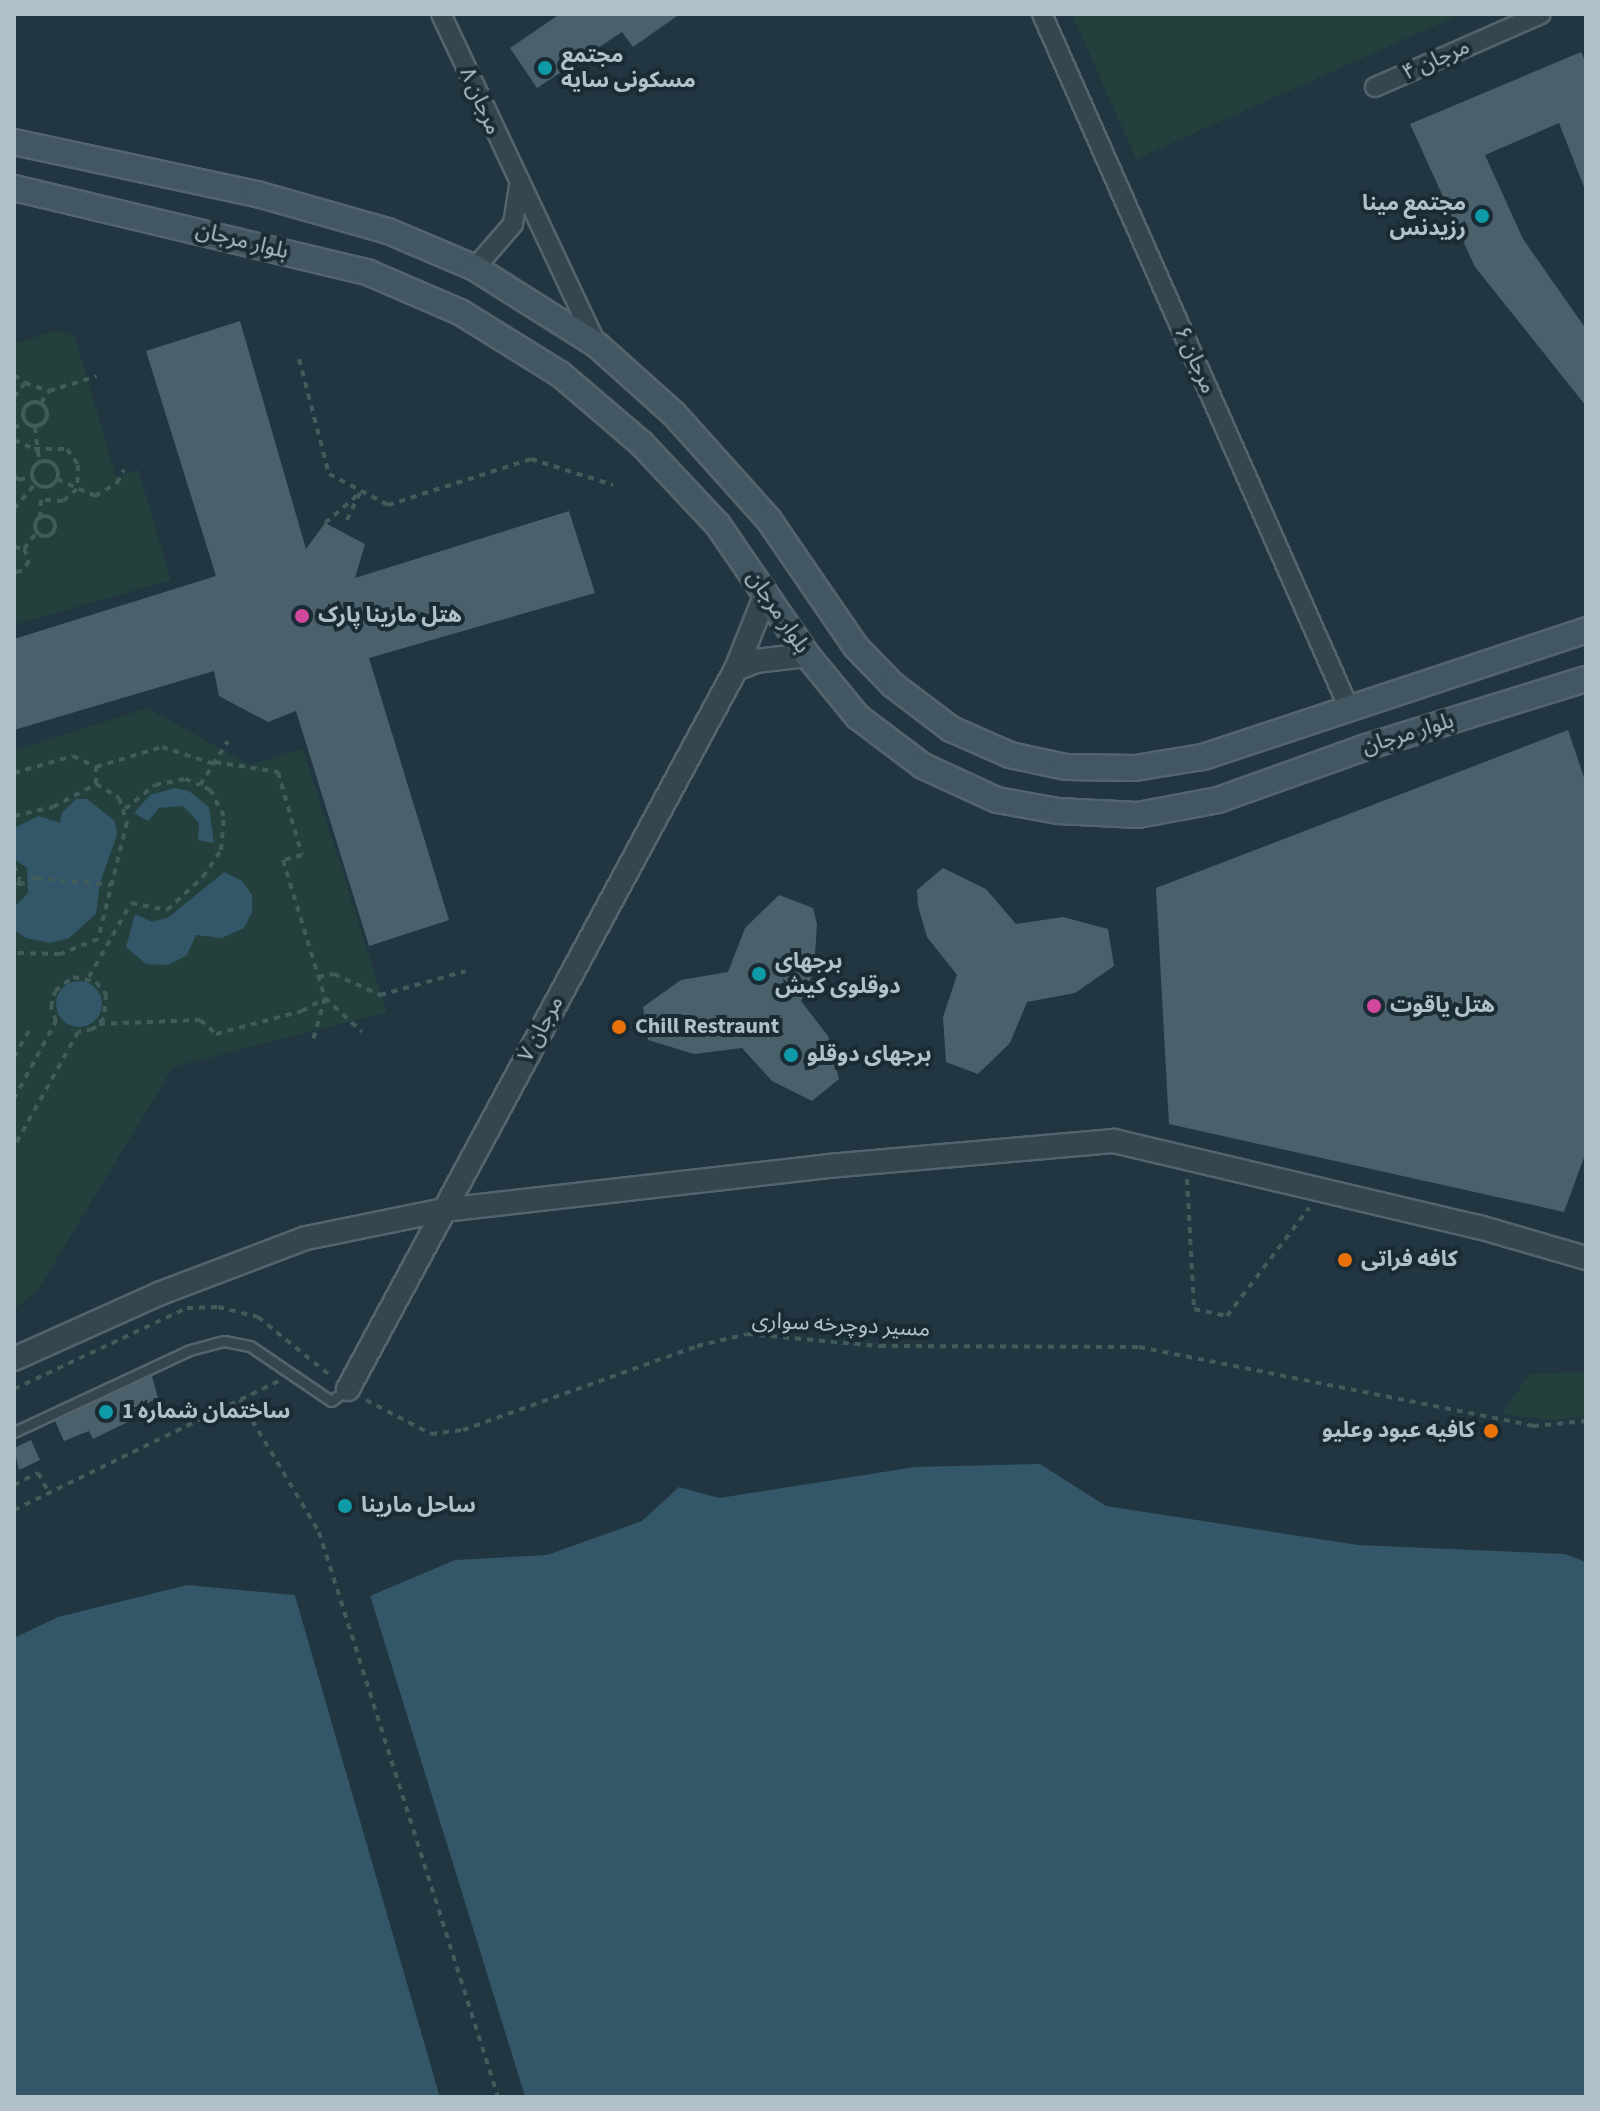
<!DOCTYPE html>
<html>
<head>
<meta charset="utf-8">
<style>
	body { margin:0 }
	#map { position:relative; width:1600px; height:2111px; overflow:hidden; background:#213640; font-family:"Source Sans 3","Noto Sans Arabic",sans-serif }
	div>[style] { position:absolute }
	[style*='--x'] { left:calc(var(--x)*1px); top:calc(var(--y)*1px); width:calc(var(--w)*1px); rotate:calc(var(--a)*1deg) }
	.green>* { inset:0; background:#23403d }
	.water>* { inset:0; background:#335668 }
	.round { border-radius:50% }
	.pier>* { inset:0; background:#213640 }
	.building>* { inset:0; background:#4a606b }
	.path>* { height:4px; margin-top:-2px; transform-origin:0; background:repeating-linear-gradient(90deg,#415c59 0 6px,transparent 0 12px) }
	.path>.ring { margin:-2px; padding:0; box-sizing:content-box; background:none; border:4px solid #415c59; border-radius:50% }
	.roads { filter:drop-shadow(2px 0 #54646d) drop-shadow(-2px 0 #54646d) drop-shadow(0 2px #54646d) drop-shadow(0 -2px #54646d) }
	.service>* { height:9px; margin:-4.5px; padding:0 4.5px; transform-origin:4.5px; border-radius:4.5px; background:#36464f }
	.minor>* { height:18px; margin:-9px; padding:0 9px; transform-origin:9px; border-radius:9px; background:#36464f }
	.tertiary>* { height:22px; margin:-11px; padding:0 11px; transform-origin:11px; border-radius:11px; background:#36464f }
	.secondary>* { height:24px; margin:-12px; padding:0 12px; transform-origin:12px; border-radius:12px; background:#435763 }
	.dots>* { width:22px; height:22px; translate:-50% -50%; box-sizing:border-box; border:4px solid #1b2b34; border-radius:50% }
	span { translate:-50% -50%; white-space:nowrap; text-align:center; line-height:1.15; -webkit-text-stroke:8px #1b2b34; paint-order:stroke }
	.poi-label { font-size:22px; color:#b1c1ca; font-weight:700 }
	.left { translate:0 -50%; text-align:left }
	.right { translate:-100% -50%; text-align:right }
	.street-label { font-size:22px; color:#b1c1ca }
	.frame { position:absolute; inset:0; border:16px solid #b1c1ca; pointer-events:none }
</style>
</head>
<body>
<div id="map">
	<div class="green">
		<div style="clip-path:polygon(1072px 14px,1461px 14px,1136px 159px)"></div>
		<div style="clip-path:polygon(57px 330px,75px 337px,116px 477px,138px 469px,171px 580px,14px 625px,14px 344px)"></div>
		<div style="clip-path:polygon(147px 708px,250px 765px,303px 749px,387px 1012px,173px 1067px,38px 1290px,14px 1309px,14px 751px)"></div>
		<div style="clip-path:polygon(1586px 1372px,1586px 1415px,1556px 1420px,1501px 1414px,1530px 1374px)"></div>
	</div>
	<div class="water">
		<div style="clip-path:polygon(175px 788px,189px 791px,209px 807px,214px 843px,198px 840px,199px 823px,183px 806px,159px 808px,148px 821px,134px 813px,150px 795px)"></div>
		<div style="clip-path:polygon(76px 799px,87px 799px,115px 821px,117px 835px,100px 883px,96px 914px,69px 938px,51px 943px,26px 938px,14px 930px,14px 907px,28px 893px,27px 868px,14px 859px,14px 828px,39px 816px,60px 823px,62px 813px)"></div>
		<div style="clip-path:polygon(224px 872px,242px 881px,252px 895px,252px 912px,244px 928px,222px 938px,196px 935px,187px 955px,168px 965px,146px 964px,126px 947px,135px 914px,152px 922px,169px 917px)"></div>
		<div class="round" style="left:56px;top:981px;width:46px;height:46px"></div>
		<div style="clip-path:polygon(1040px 1464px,1106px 1506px,1358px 1545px,1565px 1554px,1586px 1562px,1586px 2097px,525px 2097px,370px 1596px,455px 1560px,547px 1555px,642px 1521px,679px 1487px,719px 1498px,915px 1467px)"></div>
		<div style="clip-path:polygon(187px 1585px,295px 1595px,440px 2097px,14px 2097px,14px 1638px,58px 1617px)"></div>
	</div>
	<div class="pier">
		<div style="clip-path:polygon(295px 1595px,300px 1595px,444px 2097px,440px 2097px)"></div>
		<div style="clip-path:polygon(366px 1596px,370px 1596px,525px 2097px,521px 2097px)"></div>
	</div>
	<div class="building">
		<div style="clip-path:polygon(560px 14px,680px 14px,633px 47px,622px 32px,537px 88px,510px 48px)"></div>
		<div style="clip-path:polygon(1581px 52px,1586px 63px,1586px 192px,1559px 123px,1485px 155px,1523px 239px,1586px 329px,1586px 406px,1475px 267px,1410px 124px)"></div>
		<div style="clip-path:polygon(240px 321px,306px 549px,325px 523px,365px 544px,355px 578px,569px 511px,595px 593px,369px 658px,449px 920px,369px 946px,296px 711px,268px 722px,219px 696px,214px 671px,14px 730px,14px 639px,216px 576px,146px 351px)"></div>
		<div style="clip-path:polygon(1568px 730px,1586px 783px,1586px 1152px,1564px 1212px,1169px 1124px,1156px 888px)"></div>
		<div style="clip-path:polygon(943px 868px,986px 889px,1016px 924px,1063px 917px,1108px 929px,1114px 966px,1075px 993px,1027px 1002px,1010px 1043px,978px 1074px,946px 1062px,943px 1017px,957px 975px,927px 937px,918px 906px,917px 890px)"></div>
		<div style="clip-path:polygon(779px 895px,813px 908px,817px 924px,814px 971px,801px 1001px,828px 1036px,839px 1079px,812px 1101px,772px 1081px,742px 1048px,694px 1054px,648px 1040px,643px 1007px,681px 980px,728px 972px,745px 928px)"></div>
		<div style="clip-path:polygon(152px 1376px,158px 1398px,137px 1408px,140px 1416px,93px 1439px,89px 1431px,64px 1441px,55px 1421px)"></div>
		<div style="clip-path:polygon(31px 1440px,40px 1460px,19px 1470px,14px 1448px)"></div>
	</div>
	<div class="path">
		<div style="--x:299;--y:359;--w:119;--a:75.4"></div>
		<div style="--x:329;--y:474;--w:67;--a:27.7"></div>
		<div style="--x:388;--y:505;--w:150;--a:-17.8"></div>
		<div style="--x:531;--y:459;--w:86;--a:17.6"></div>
		<div style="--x:14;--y:375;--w:14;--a:36"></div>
		<div style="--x:25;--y:383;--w:18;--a:128"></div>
		<div style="--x:25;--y:383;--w:25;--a:18"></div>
		<div class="ring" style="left:23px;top:402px;width:20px;height:20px"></div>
		<div style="--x:41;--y:403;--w:14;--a:-56"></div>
		<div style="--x:49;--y:391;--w:50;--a:-17.4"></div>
		<div style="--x:35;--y:427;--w:35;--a:83"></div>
		<div style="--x:14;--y:428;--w:13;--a:-29"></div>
		<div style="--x:14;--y:440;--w:22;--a:24"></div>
		<div style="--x:34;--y:449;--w:33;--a:0"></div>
		<div style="--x:67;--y:449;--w:19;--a:55"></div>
		<div style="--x:78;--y:465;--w:24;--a:92"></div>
		<div style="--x:77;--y:489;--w:18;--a:139"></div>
		<div style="--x:63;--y:501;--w:22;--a:-177"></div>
		<div style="--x:41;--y:500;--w:17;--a:93"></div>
		<div class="ring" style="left:32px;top:461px;width:22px;height:22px"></div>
		<div style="--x:14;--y:476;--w:6;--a:39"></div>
		<div style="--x:19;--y:480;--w:14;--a:-17"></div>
		<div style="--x:57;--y:479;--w:42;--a:24.1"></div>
		<div style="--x:95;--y:496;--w:26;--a:-31"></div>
		<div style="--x:117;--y:483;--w:15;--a:-62"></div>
		<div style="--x:14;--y:509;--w:34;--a:-50"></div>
		<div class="ring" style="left:35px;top:516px;width:16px;height:16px"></div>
		<div style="--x:14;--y:523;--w:6;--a:90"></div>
		<div style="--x:325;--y:523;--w:46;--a:-40.6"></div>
		<div style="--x:360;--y:493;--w:32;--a:116"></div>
		<div style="--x:14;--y:547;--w:10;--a:11"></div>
		<div style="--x:24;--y:549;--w:13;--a:67"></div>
		<div style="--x:29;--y:561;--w:12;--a:125"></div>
		<div style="--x:22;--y:571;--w:8;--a:173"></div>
		<div style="--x:24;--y:549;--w:21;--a:-53"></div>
		<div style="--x:215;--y:762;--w:64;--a:9"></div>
		<div style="--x:278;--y:772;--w:86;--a:73.9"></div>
		<div style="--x:302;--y:855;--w:20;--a:165"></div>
		<div style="--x:283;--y:860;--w:144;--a:73.1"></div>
		<div style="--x:325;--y:998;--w:47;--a:106.1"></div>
		<div style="--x:14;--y:773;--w:61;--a:-16.1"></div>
		<div style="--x:73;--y:756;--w:25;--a:26"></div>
		<div style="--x:96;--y:767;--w:69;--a:-16.9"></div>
		<div style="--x:162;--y:747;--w:55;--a:18.1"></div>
		<div style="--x:96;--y:784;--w:17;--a:-90"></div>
		<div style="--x:125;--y:809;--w:38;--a:-39"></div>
		<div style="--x:155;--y:785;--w:31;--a:-11"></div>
		<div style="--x:185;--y:779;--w:16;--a:22"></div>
		<div style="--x:200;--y:785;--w:52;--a:-57.5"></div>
		<div style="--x:14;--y:816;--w:40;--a:-13"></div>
		<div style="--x:53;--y:807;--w:49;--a:-28.1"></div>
		<div style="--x:96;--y:784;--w:27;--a:31"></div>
		<div style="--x:119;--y:798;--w:25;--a:72"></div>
		<div style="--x:127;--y:822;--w:121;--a:103.9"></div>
		<div style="--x:98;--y:939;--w:41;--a:158.5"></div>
		<div style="--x:60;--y:954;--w:46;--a:-178.8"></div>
		<div style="--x:14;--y:866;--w:15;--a:67"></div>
		<div style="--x:20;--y:880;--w:14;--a:115"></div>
		<div style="--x:19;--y:885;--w:18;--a:-22"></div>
		<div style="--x:36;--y:878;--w:75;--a:5.3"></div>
		<div style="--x:89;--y:977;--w:85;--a:-60.4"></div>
		<div style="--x:131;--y:903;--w:37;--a:11"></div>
		<div style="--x:167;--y:910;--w:49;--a:-42.5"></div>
		<div style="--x:203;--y:877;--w:32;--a:-56"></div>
		<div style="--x:221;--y:850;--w:34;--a:-85"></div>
		<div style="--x:224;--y:816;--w:30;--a:-118"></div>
		<div style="--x:210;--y:790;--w:11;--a:-153"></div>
		<div style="--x:318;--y:977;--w:16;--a:-11"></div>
		<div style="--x:334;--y:974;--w:51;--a:24.5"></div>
		<div style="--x:380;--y:995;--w:89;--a:-15.6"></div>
		<div style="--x:99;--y:1024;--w:101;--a:-2.3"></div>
		<div style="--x:200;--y:1020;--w:21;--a:41"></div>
		<div style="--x:216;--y:1034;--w:89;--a:-15"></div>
		<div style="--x:302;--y:1011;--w:26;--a:-29"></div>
		<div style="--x:325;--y:998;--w:50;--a:42.6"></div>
		<div style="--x:14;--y:1057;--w:34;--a:-60"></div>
		<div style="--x:14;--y:1099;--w:89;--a:-61.7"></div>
		<div style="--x:56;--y:1021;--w:15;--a:-110"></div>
		<div style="--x:51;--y:1007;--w:16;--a:-76"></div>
		<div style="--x:55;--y:991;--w:23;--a:-38"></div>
		<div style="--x:73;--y:977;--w:24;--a:12"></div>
		<div style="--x:96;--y:982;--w:16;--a:50"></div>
		<div style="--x:106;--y:994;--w:24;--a:95"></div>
		<div style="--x:104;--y:1018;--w:16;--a:135"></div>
		<div style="--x:93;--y:1029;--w:15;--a:169"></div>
		<div style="--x:78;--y:1032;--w:132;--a:119.1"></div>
		<div style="--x:1187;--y:1179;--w:130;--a:86.9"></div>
		<div style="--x:1194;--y:1309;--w:34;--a:12"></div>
		<div style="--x:1227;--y:1316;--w:136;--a:-52.8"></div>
		<div style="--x:14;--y:1389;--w:191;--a:-25.1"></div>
		<div style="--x:187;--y:1308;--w:31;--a:-2"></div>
		<div style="--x:218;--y:1307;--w:41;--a:14"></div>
		<div style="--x:258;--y:1317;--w:95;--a:39"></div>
		<div style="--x:240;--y:1400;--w:154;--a:59.1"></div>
		<div style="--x:319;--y:1532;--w:593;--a:72.42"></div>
		<div style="--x:366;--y:1400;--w:73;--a:27.6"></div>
		<div style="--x:431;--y:1434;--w:32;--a:-7"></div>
		<div style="--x:463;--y:1430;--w:249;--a:-19.7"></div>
		<div style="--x:697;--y:1346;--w:51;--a:-13.5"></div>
		<div style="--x:747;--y:1334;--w:134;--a:5.2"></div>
		<div style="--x:880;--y:1346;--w:259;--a:0.2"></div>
		<div style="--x:1139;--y:1347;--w:402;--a:11.3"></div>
		<div style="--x:1533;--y:1426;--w:53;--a:-5.4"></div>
		<div style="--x:14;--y:1485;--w:27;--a:-27"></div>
		<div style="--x:38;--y:1473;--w:23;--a:61"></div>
		<div style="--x:14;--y:1510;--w:295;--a:-26"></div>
	</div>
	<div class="roads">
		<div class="service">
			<div style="--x:14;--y:1432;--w:194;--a:-25"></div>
			<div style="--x:190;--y:1350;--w:35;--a:-15"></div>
			<div style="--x:224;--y:1341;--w:26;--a:11"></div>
			<div style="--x:250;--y:1346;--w:98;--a:34.2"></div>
			<div style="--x:331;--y:1401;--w:21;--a:-35"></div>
		</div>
		<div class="minor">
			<div style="--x:441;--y:14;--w:366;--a:64.8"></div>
			<div style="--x:1042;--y:14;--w:757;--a:66.15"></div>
			<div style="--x:1375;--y:87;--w:181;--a:-23.7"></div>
			<div style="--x:475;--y:268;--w:58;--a:-49.2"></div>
			<div style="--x:513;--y:224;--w:37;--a:-81"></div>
		</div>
		<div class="tertiary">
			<div style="--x:736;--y:669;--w:22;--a:-22"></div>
			<div style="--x:756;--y:661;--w:51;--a:-6.7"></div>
			<div style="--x:14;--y:1359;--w:161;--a:-24.2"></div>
			<div style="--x:161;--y:1293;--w:155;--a:-20.8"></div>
			<div style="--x:306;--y:1238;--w:141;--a:-11.5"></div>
			<div style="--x:444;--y:1210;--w:387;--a:-6.5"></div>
			<div style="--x:828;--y:1166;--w:287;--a:-5"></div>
			<div style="--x:1114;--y:1141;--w:375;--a:13.3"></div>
			<div style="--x:1479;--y:1227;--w:111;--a:16.2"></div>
			<div style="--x:348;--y:1389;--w:818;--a:-61.68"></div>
			<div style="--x:736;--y:669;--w:81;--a:-68.2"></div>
		</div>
		<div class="secondary">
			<div style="--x:14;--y:142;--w:249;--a:12.1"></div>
			<div style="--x:257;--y:194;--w:136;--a:15.8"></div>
			<div style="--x:388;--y:231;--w:95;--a:23"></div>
			<div style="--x:475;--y:268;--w:144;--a:32.3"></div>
			<div style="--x:597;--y:345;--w:103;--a:41.9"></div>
			<div style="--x:674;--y:414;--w:142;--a:48.1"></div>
			<div style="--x:769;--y:520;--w:154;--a:55.6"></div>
			<div style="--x:856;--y:647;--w:53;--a:45.8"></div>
			<div style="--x:893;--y:685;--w:73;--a:37.2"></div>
			<div style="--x:951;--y:729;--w:64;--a:23.8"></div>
			<div style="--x:1010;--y:755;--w:57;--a:12.1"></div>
			<div style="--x:1066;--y:767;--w:69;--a:0.8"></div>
			<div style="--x:1135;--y:768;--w:69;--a:-9.2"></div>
			<div style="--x:1203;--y:757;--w:404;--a:-18.3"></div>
			<div style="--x:14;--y:188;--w:363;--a:13.4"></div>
			<div style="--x:367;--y:272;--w:101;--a:23.3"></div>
			<div style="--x:460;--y:312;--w:118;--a:31.8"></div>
			<div style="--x:560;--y:374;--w:108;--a:40.5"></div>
			<div style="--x:642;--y:444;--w:111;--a:46.8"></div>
			<div style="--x:718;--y:525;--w:158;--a:55.6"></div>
			<div style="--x:807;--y:655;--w:80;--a:50.6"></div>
			<div style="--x:858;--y:717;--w:81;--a:37"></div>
			<div style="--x:923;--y:766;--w:81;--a:24.7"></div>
			<div style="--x:997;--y:800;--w:62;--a:10.2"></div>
			<div style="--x:1058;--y:811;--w:80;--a:2.9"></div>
			<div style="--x:1138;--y:815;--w:81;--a:-10.6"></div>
			<div style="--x:1218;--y:800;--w:154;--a:-19.7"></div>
			<div style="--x:1363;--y:748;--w:233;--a:-17.2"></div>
		</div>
	</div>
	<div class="dots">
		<div style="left:545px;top:68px;background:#0f9aa8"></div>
		<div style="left:1482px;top:216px;background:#0f9aa8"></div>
		<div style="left:302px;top:616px;background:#d1479c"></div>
		<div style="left:759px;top:974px;background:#0f9aa8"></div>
		<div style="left:1374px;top:1006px;background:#d1479c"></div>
		<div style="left:619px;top:1027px;background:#e8710a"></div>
		<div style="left:791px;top:1055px;background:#0f9aa8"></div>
		<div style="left:1345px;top:1260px;background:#e8710a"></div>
		<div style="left:106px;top:1412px;background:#0f9aa8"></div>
		<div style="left:1491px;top:1431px;background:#e8710a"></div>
		<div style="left:345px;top:1506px;background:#0f9aa8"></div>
	</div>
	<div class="poi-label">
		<span class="left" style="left:561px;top:68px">مجتمع<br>مسکونی سایه</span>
		<span class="right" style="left:1466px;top:216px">مجتمع مینا<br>رزیدنس</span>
		<span class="left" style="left:318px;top:616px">هتل مارینا پارک</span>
		<span class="left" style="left:775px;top:974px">برجهای<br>دوقلوی کیش</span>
		<span class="left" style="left:1390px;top:1006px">هتل یاقوت</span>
		<span class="left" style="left:635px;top:1027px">Chill Restraunt</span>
		<span class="left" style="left:807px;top:1055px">برجهای دوقلو</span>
		<span class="left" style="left:1361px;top:1260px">کافه فراتی</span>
		<span class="left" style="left:122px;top:1412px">ساختمان شماره 1</span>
		<span class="right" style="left:1475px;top:1431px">کافیه عبود وعلیو</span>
		<span class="left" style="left:361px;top:1506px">ساحل مارینا</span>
	</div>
	<div class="street-label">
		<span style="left:1436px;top:60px;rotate:-24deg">مرجان ۴</span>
		<span style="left:480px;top:101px;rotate:66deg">مرجان ۸</span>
		<span style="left:242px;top:241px;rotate:14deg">بلوار مرجان</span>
		<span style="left:1195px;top:360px;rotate:66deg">مرجان ۶</span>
		<span style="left:778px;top:612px;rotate:56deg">بلوار مرجان</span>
		<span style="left:1408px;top:734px;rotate:-17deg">بلوار مرجان</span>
		<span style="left:541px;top:1029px;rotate:-62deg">مرجان ۷</span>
		<span style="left:841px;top:1325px;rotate:3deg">مسیر دوچرخه سواری</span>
	</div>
	<div class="frame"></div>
</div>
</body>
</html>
